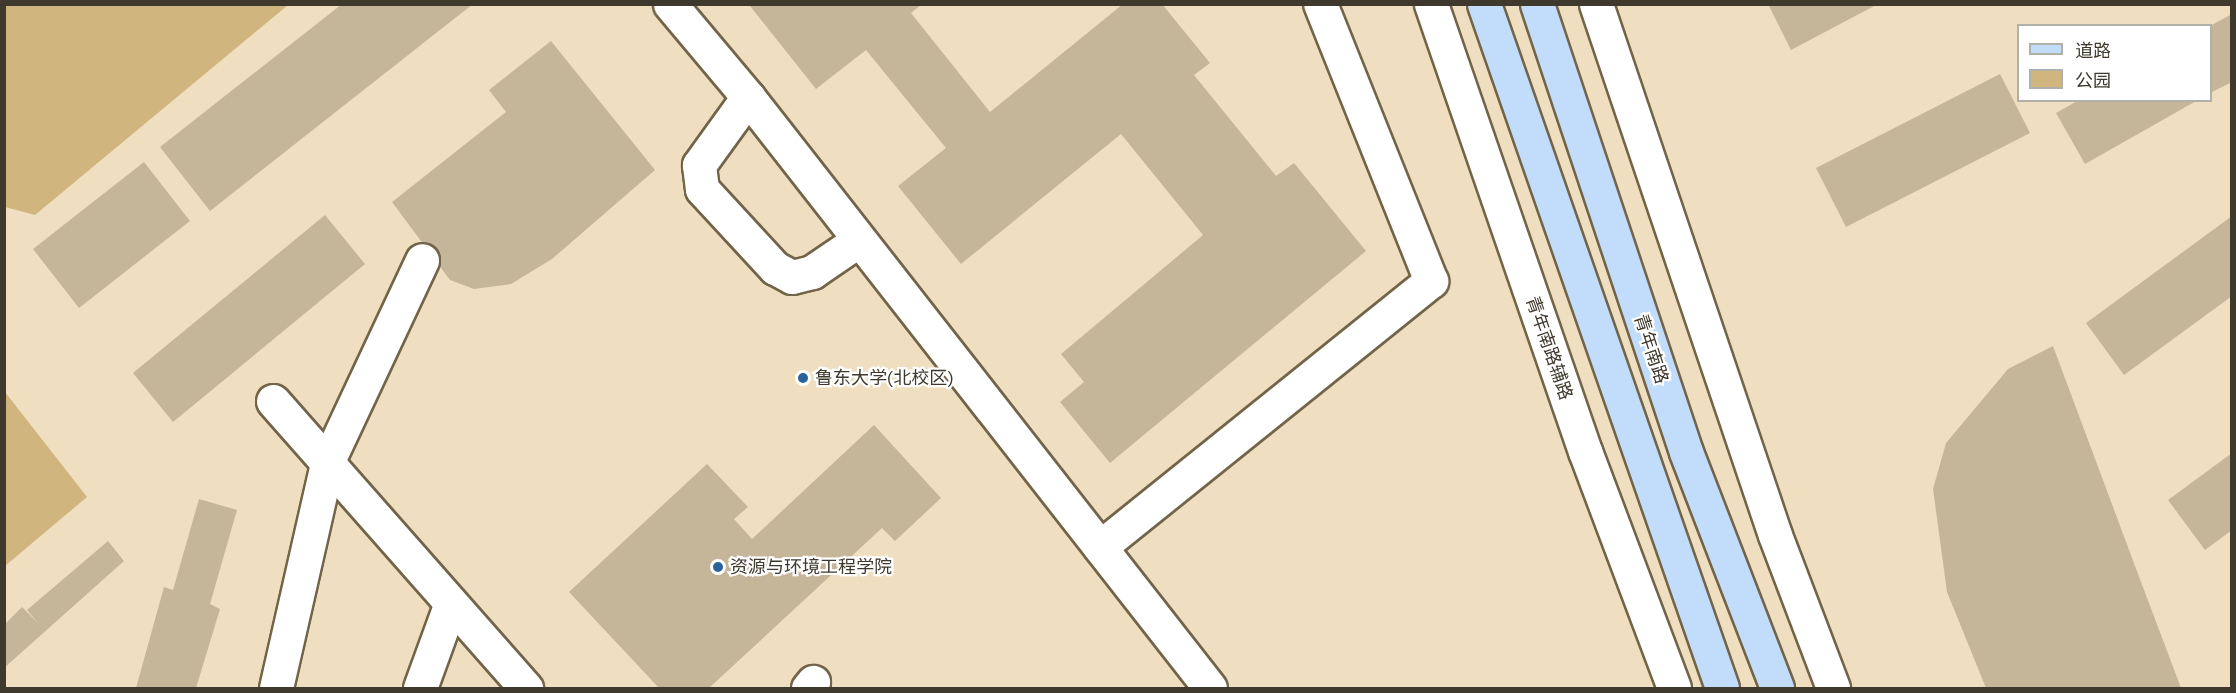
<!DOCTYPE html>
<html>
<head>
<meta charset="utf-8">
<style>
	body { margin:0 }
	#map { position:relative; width:2236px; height:693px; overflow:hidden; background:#efdfc0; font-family:"Work Sans","Noto Sans SC",sans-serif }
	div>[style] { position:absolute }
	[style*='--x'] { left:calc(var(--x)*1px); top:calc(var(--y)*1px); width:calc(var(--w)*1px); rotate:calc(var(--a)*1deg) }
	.green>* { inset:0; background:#d1b57e }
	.building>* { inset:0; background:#c5b699 }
	.roads { filter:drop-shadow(2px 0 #726449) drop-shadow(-2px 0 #726449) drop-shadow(0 2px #726449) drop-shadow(0 -2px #726449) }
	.minor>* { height:33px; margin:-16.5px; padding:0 16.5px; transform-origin:16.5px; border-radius:16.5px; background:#fff }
	.major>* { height:33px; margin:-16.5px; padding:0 16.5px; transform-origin:16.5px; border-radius:16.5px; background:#c1ddfb }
	.dots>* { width:16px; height:16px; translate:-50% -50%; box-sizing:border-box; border:3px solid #fff; border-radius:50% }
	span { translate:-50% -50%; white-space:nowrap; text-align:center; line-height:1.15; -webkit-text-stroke:4.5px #fff; paint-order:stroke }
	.street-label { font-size:18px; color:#3f392d }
	.poi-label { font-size:18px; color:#3f392d }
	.left { translate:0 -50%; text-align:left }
	.frame { position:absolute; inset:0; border:6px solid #3f392d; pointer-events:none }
	.legend { position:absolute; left:2017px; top:24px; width:195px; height:78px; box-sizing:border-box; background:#fff; border:2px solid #b2b0ab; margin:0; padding:8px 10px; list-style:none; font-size:18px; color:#3f392d }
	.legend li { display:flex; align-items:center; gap:12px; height:30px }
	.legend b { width:30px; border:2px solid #b2b0ab }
</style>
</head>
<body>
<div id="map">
	<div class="green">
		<div style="clip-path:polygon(4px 5px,5px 4px,288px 5px,35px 215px,5px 207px)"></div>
		<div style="clip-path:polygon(5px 392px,87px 497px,5px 566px,4px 566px)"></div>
	</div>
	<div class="building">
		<div style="clip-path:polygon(342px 4px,473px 4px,210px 211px,160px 147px)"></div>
		<div style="clip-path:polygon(922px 4px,911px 13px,990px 112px,1123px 4px,1162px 4px,1210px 63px,1194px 75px,1276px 176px,1294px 163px,1366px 251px,1110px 463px,1060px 402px,1084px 382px,1061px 354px,1203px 235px,1121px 134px,961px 264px,898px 186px,946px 148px,866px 50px,816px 89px,750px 6px)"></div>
		<div style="clip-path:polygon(1768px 4px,1878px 4px,1791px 50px)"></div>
		<div style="clip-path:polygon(2232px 14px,2232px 82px,2210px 93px,2210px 26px)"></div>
		<div style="clip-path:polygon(551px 41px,655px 170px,552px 259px,511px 284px,474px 289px,450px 280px,392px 202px,506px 112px,489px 90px)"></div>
		<div style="clip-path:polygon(2000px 74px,2030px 133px,1846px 227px,1816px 168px)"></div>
		<div style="clip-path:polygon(2079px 100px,2198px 100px,2085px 164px,2056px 113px)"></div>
		<div style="clip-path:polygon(144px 162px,190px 221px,79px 308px,33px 249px)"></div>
		<div style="clip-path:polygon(325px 215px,365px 264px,173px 422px,133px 373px)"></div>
		<div style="clip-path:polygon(2232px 216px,2232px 296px,2124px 375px,2086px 323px)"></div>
		<div style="clip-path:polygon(2053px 346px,2135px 566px,2181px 688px,1986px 688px,1947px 592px,1933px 489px,1946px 443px,2008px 369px)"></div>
		<div style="clip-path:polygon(874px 425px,941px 498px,895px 541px,882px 528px,709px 688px,659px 688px,569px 592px,707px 464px,748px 507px,734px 519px,752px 539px)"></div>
		<div style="clip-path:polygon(2232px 453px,2232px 530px,2205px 550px,2168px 500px)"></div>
		<div style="clip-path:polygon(199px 499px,237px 510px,210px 604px,220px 609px,196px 688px,136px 688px,164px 587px,173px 590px)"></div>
		<div style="clip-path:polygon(108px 541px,124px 561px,4px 668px,4px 625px,22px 607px,38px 623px,27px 610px)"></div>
	</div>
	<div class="roads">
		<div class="minor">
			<div style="--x:670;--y:4;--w:121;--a:50"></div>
			<div style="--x:748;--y:97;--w:750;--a:51.98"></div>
			<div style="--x:1431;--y:4;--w:473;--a:71"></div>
			<div style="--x:1585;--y:451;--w:253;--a:69.4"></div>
			<div style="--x:1596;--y:4;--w:560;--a:71.37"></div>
			<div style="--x:1775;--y:535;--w:164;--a:69.2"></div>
			<div style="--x:748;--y:97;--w:84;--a:125.8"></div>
			<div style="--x:699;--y:165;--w:24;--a:83"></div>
			<div style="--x:702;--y:189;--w:108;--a:47.3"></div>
			<div style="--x:775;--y:268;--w:19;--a:28"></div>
			<div style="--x:792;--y:277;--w:21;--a:-14"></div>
			<div style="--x:812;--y:272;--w:57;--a:-34.2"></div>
			<div style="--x:273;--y:401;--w:383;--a:48.6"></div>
			<div style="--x:1100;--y:547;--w:425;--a:-38.8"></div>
			<div style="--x:1431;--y:281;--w:298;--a:-111.8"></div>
			<div style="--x:276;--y:688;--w:231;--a:-77.2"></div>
			<div style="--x:327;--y:463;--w:224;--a:-64.9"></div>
			<div style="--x:420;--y:688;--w:90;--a:-70"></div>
			<div style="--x:808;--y:688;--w:8;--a:-50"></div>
		</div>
		<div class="major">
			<div style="--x:1484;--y:4;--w:724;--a:70.81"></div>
			<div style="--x:1537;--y:4;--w:472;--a:71.6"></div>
			<div style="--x:1686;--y:452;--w:253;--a:68.9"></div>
		</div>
	</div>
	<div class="dots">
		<div style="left:803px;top:378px;background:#28639a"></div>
		<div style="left:718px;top:567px;background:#28639a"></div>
	</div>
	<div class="street-label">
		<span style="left:1549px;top:348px;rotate:71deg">青年南路辅路</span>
		<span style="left:1651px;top:349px;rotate:72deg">青年南路</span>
	</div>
	<div class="poi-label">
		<span class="left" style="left:815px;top:378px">鲁东大学(北校区)</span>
		<span class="left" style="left:730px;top:567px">资源与环境工程学院</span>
	</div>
	<div class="frame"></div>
	<ul class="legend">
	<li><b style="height:8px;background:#c1ddfb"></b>道路</li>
	<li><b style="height:16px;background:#d1b57e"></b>公园</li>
	</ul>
</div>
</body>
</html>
